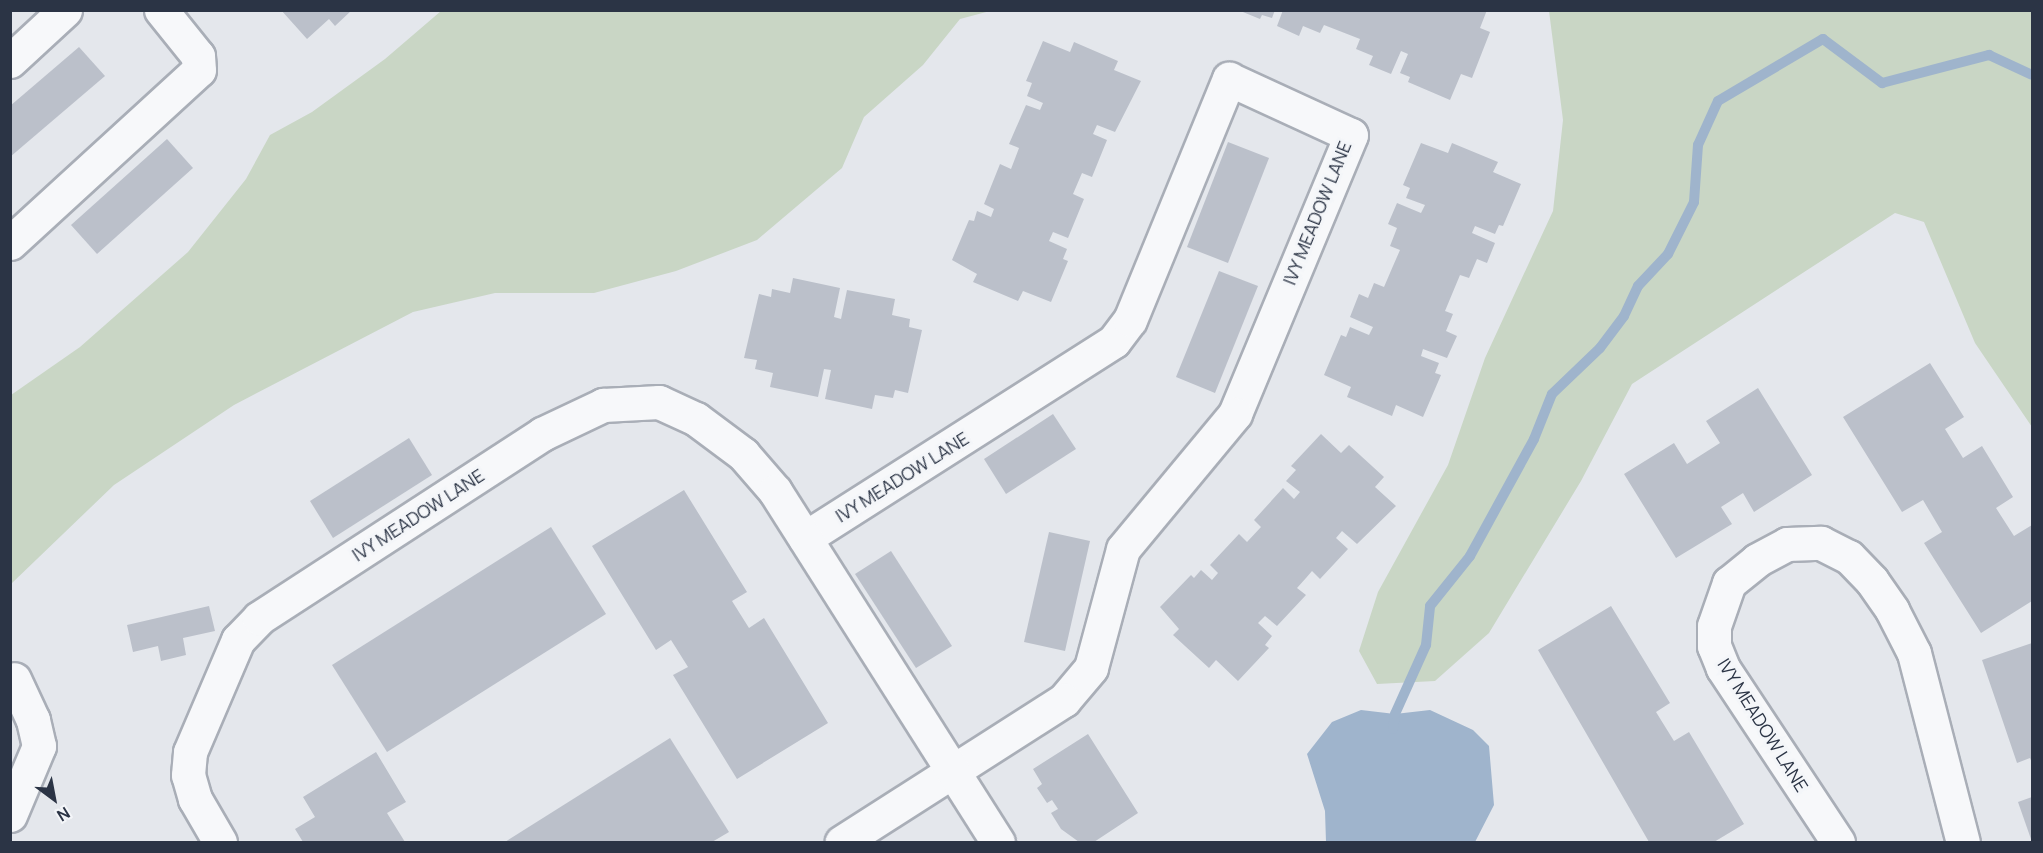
<!DOCTYPE html>
<html>
<head>
<meta charset="utf-8">
<style>
	body { margin:0 }
	#map { position:relative; width:2043px; height:853px; overflow:hidden; background:#e4e7ec; font-family:Manrope,sans-serif }
	div>[style] { position:absolute }
	[style*='--x'] { left:calc(var(--x)*1px); top:calc(var(--y)*1px); width:calc(var(--w)*1px); rotate:calc(var(--a)*1deg) }
	.green>* { inset:0; background:#c9d6c5 }
	.water>* { inset:0; background:#9fb4cc }
	.stream>* { height:10px; margin:-5px; padding:0 5px; transform-origin:5px; border-radius:5px; background:#9fb4cc }
	.building>* { inset:0; background:#bbc0ca }
	.roads { filter:drop-shadow(2px 0 #a9aeb7) drop-shadow(-2px 0 #a9aeb7) drop-shadow(0 2px #a9aeb7) drop-shadow(0 -2px #a9aeb7) }
	.minor>* { height:33px; margin:-16.5px; padding:0 16.5px; transform-origin:16.5px; border-radius:16.5px; background:#f7f8fa }
	span { translate:-50% -50%; white-space:nowrap; text-align:center; line-height:1.15; -webkit-text-stroke:6px #f4f6f9; paint-order:stroke }
	.street-label { font-size:18px; color:#2b3445 }
	.frame { position:absolute; inset:0; border:12px solid #2b3445; pointer-events:none }
	.north { position:absolute; left:24px; top:769px; width:60px; height:60px; -webkit-text-stroke:4px #f4f6f9; paint-order:stroke; rotate:148deg; font-size:16px; font-weight:700; line-height:24px; text-align:center; color:#2b3445 }
	.north::after { content:''; display:block; margin:auto; width:21px; height:27px; background:#2b3445; clip-path:polygon(50% 0,100% 100%,50% 72%,0 100%) }
</style>
</head>
<body>
<div id="map">
	<div class="green">
		<div style="clip-path:polygon(441px 11px,990px 11px,960px 19px,923px 65px,864px 117px,842px 168px,757px 240px,676px 271px,594px 293px,495px 293px,413px 312px,234px 405px,114px 485px,11px 584px,11px 395px,80px 347px,188px 252px,246px 179px,270px 135px,312px 112px,385px 59px)"></div>
		<div style="clip-path:polygon(1549px 11px,2032px 11px,2032px 427px,1975px 343px,1924px 222px,1895px 213px,1632px 384px,1581px 481px,1489px 633px,1435px 681px,1377px 684px,1359px 651px,1378px 592px,1448px 465px,1485px 358px,1553px 211px,1563px 120px)"></div>
	</div>
	<div class="water">
		<div style="clip-path:polygon(1361px 710px,1395px 714px,1430px 710px,1473px 730px,1489px 746px,1494px 805px,1475px 842px,1326px 842px,1325px 811px,1307px 754px,1332px 722px)"></div>
	</div>
	<div class="stream">
		<div style="--x:1393;--y:729;--w:15;--a:-82"></div>
		<div style="--x:1395;--y:714;--w:76;--a:-65.8"></div>
		<div style="--x:1426;--y:645;--w:39;--a:-84"></div>
		<div style="--x:1430;--y:606;--w:64;--a:-51.3"></div>
		<div style="--x:1470;--y:556;--w:133;--a:-61.3"></div>
		<div style="--x:1534;--y:439;--w:48;--a:-68.2"></div>
		<div style="--x:1552;--y:394;--w:66;--a:-43.8"></div>
		<div style="--x:1600;--y:348;--w:40;--a:-53"></div>
		<div style="--x:1624;--y:316;--w:33;--a:-65"></div>
		<div style="--x:1638;--y:286;--w:44;--a:-46.8"></div>
		<div style="--x:1668;--y:254;--w:58;--a:-63.4"></div>
		<div style="--x:1694;--y:202;--w:57;--a:-86"></div>
		<div style="--x:1698;--y:145;--w:48;--a:-65.6"></div>
		<div style="--x:1718;--y:101;--w:122;--a:-30.6"></div>
		<div style="--x:1823;--y:39;--w:74;--a:36.7"></div>
		<div style="--x:1882;--y:83;--w:111;--a:-14.7"></div>
		<div style="--x:1989;--y:55;--w:47;--a:24.9"></div>
	</div>
	<div class="building">
		<div style="clip-path:polygon(281px 10px,352px 10px,335px 26px,329px 19px,307px 39px)"></div>
		<div style="clip-path:polygon(1238px 10px,1275px 10px,1272px 18px,1262px 15px,1260px 19px)"></div>
		<div style="clip-path:polygon(1283px 10px,1487px 10px,1480px 28px,1490px 32px,1472px 78px,1461px 74px,1450px 100px,1408px 82px,1410px 77px,1400px 73px,1408px 54px,1401px 51px,1391px 74px,1369px 65px,1373px 56px,1356px 49px,1360px 39px,1324px 25px,1320px 33px,1303px 26px,1299px 36px,1277px 26px)"></div>
		<div style="clip-path:polygon(1043px 41px,1070px 52px,1074px 42px,1118px 61px,1114px 70px,1141px 81px,1115px 132px,1097px 125px,1093px 134px,1107px 140px,1092px 177px,1082px 173px,1073px 194px,1084px 199px,1068px 238px,1053px 232px,1049px 241px,1067px 249px,1063px 259px,1068px 261px,1051px 302px,1023px 291px,1018px 301px,973px 282px,977px 274px,952px 260px,969px 220px,974px 221px,977px 211px,991px 217px,994px 209px,984px 204px,1000px 164px,1011px 169px,1019px 148px,1009px 144px,1026px 105px,1040px 110px,1043px 103px,1027px 96px,1032px 83px,1026px 81px)"></div>
		<div style="clip-path:polygon(79px 47px,105px 76px,10px 157px,10px 106px)"></div>
		<div style="clip-path:polygon(167px 139px,193px 168px,97px 254px,71px 225px)"></div>
		<div style="clip-path:polygon(1228px 142px,1269px 158px,1228px 263px,1187px 247px)"></div>
		<div style="clip-path:polygon(1421px 143px,1448px 153px,1452px 143px,1498px 162px,1493px 172px,1521px 184px,1503px 226px,1499px 225px,1495px 234px,1475px 226px,1472px 233px,1495px 243px,1487px 263px,1477px 259px,1469px 278px,1460px 275px,1445px 311px,1453px 314px,1446px 331px,1457px 336px,1447px 358px,1423px 349px,1421px 356px,1439px 363px,1435px 373px,1441px 375px,1423px 417px,1396px 405px,1392px 416px,1347px 397px,1351px 387px,1324px 375px,1341px 335px,1346px 337px,1350px 327px,1369px 335px,1373px 327px,1350px 317px,1359px 294px,1368px 298px,1374px 283px,1384px 287px,1393px 266px,1400px 250px,1390px 246px,1397px 228px,1388px 224px,1397px 203px,1421px 213px,1425px 205px,1406px 198px,1410px 188px,1403px 185px)"></div>
		<div style="clip-path:polygon(1219px 271px,1258px 286px,1215px 393px,1176px 377px)"></div>
		<div style="clip-path:polygon(793px 278px,840px 288px,834px 317px,841px 319px,847px 290px,895px 299px,892px 315px,910px 319px,909px 327px,922px 330px,908px 393px,895px 390px,893px 398px,875px 395px,872px 409px,825px 399px,831px 370px,824px 369px,818px 397px,770px 387px,773px 373px,755px 369px,757px 360px,744px 358px,759px 294px,771px 297px,772px 289px,790px 293px)"></div>
		<div style="clip-path:polygon(1930px 363px,1964px 417px,1945px 429px,1963px 458px,1982px 446px,2013px 497px,1996px 508px,2014px 536px,2032px 525px,2032px 601px,1981px 633px,1924px 543px,1942px 532px,1923px 500px,1902px 512px,1843px 417px)"></div>
		<div style="clip-path:polygon(1758px 388px,1812px 475px,1754px 512px,1743px 493px,1721px 507px,1732px 524px,1676px 558px,1624px 474px,1674px 443px,1687px 464px,1720px 443px,1706px 421px)"></div>
		<div style="clip-path:polygon(1053px 414px,1076px 449px,1006px 494px,984px 459px)"></div>
		<div style="clip-path:polygon(1321px 434px,1341px 453px,1349px 445px,1384px 477px,1375px 487px,1396px 506px,1357px 544px,1342px 531px,1336px 538px,1348px 549px,1320px 579px,1312px 571px,1306px 578px,1297px 588px,1306px 595px,1277px 626px,1265px 616px,1258px 623px,1272px 636px,1265px 645px,1269px 648px,1238px 681px,1216px 660px,1209px 668px,1173px 635px,1179px 629px,1160px 607px,1191px 575px,1194px 578px,1201px 570px,1212px 580px,1218px 573px,1210px 565px,1239px 534px,1247px 542px,1261px 527px,1254px 520px,1283px 488px,1294px 499px,1300px 492px,1286px 481px,1296px 470px,1291px 466px)"></div>
		<div style="clip-path:polygon(409px 438px,432px 475px,333px 538px,310px 501px)"></div>
		<div style="clip-path:polygon(684px 490px,747px 592px,732px 601px,749px 628px,764px 618px,828px 723px,737px 779px,673px 675px,688px 667px,671px 640px,656px 650px,592px 546px)"></div>
		<div style="clip-path:polygon(551px 527px,606px 614px,387px 752px,332px 665px)"></div>
		<div style="clip-path:polygon(1049px 532px,1090px 541px,1065px 651px,1024px 642px)"></div>
		<div style="clip-path:polygon(891px 551px,952px 646px,916px 668px,855px 574px)"></div>
		<div style="clip-path:polygon(209px 606px,215px 631px,183px 638px,186px 655px,161px 661px,158px 646px,133px 652px,127px 625px)"></div>
		<div style="clip-path:polygon(1611px 606px,1670px 703px,1656px 712px,1674px 741px,1689px 732px,1744px 824px,1714px 842px,1649px 842px,1538px 650px)"></div>
		<div style="clip-path:polygon(2032px 643px,2032px 763px,2030px 758px,2017px 763px,1982px 660px)"></div>
		<div style="clip-path:polygon(1088px 734px,1138px 813px,1094px 842px,1079px 842px,1061px 829px,1051px 813px,1058px 809px,1052px 800px,1047px 803px,1037px 788px,1042px 784px,1033px 769px)"></div>
		<div style="clip-path:polygon(670px 738px,729px 832px,712px 842px,505px 842px)"></div>
		<div style="clip-path:polygon(376px 752px,406px 802px,387px 813px,405px 842px,303px 842px,295px 829px,315px 817px,303px 797px)"></div>
		<div style="clip-path:polygon(2032px 797px,2032px 842px,2018px 802px)"></div>
	</div>
	<div class="roads">
		<div class="minor">
			<div style="--x:10;--y:61;--w:75;--a:-42.8"></div>
			<div style="--x:10;--y:243;--w:256;--a:-42.5"></div>
			<div style="--x:199;--y:70;--w:14;--a:-94"></div>
			<div style="--x:198;--y:56;--w:59;--a:-128.8"></div>
			<div style="--x:805;--y:538;--w:366;--a:-32.5"></div>
			<div style="--x:1114;--y:341;--w:26;--a:-53"></div>
			<div style="--x:1130;--y:320;--w:261;--a:-67.7"></div>
			<div style="--x:1229;--y:79;--w:134;--a:24.7"></div>
			<div style="--x:1351;--y:135;--w:302;--a:112.6"></div>
			<div style="--x:1235;--y:414;--w:175;--a:129.7"></div>
			<div style="--x:1123;--y:549;--w:123;--a:105.1"></div>
			<div style="--x:1091;--y:668;--w:42;--a:130.2"></div>
			<div style="--x:1064;--y:700;--w:264;--a:147.4"></div>
			<div style="--x:10;--y:815;--w:75;--a:-67.2"></div>
			<div style="--x:39;--y:746;--w:27;--a:-103"></div>
			<div style="--x:33;--y:720;--w:45;--a:-114.9"></div>
			<div style="--x:220;--y:842;--w:50;--a:-120.2"></div>
			<div style="--x:195;--y:799;--w:25;--a:-106"></div>
			<div style="--x:188;--y:775;--w:23;--a:-85"></div>
			<div style="--x:190;--y:752;--w:122;--a:-66.8"></div>
			<div style="--x:238;--y:640;--w:30;--a:-46"></div>
			<div style="--x:259;--y:618;--w:338;--a:-33"></div>
			<div style="--x:542;--y:434;--w:68;--a:-25.4"></div>
			<div style="--x:603;--y:405;--w:56;--a:-3.1"></div>
			<div style="--x:659;--y:402;--w:41;--a:24.7"></div>
			<div style="--x:696;--y:419;--w:59;--a:36.7"></div>
			<div style="--x:743;--y:454;--w:49;--a:49.1"></div>
			<div style="--x:775;--y:491;--w:416;--a:57.6"></div>
			<div style="--x:1838;--y:842;--w:209;--a:-123.5"></div>
			<div style="--x:1723;--y:668;--w:24;--a:-112"></div>
			<div style="--x:1714;--y:646;--w:20;--a:-90"></div>
			<div style="--x:1714;--y:626;--w:46;--a:-70.8"></div>
			<div style="--x:1729;--y:583;--w:36;--a:-39"></div>
			<div style="--x:1757;--y:560;--w:34;--a:-28"></div>
			<div style="--x:1787;--y:544;--w:34;--a:-2"></div>
			<div style="--x:1821;--y:543;--w:31;--a:27"></div>
			<div style="--x:1849;--y:557;--w:33;--a:46"></div>
			<div style="--x:1872;--y:581;--w:35;--a:55"></div>
			<div style="--x:1892;--y:610;--w:48;--a:62.9"></div>
			<div style="--x:1914;--y:653;--w:195;--a:75.5"></div>
		</div>
	</div>
	<div class="street-label">
		<span style="left:1317px;top:213px;rotate:-68deg">IVY MEADOW LANE</span>
		<span style="left:902px;top:477px;rotate:-32deg">IVY MEADOW LANE</span>
		<span style="left:418px;top:515px;rotate:-33deg">IVY MEADOW LANE</span>
		<span style="left:1763px;top:725px;rotate:58deg">IVY MEADOW LANE</span>
	</div>
	<div class="frame"></div>
	<div class="north">N</div>
</div>
</body>
</html>
